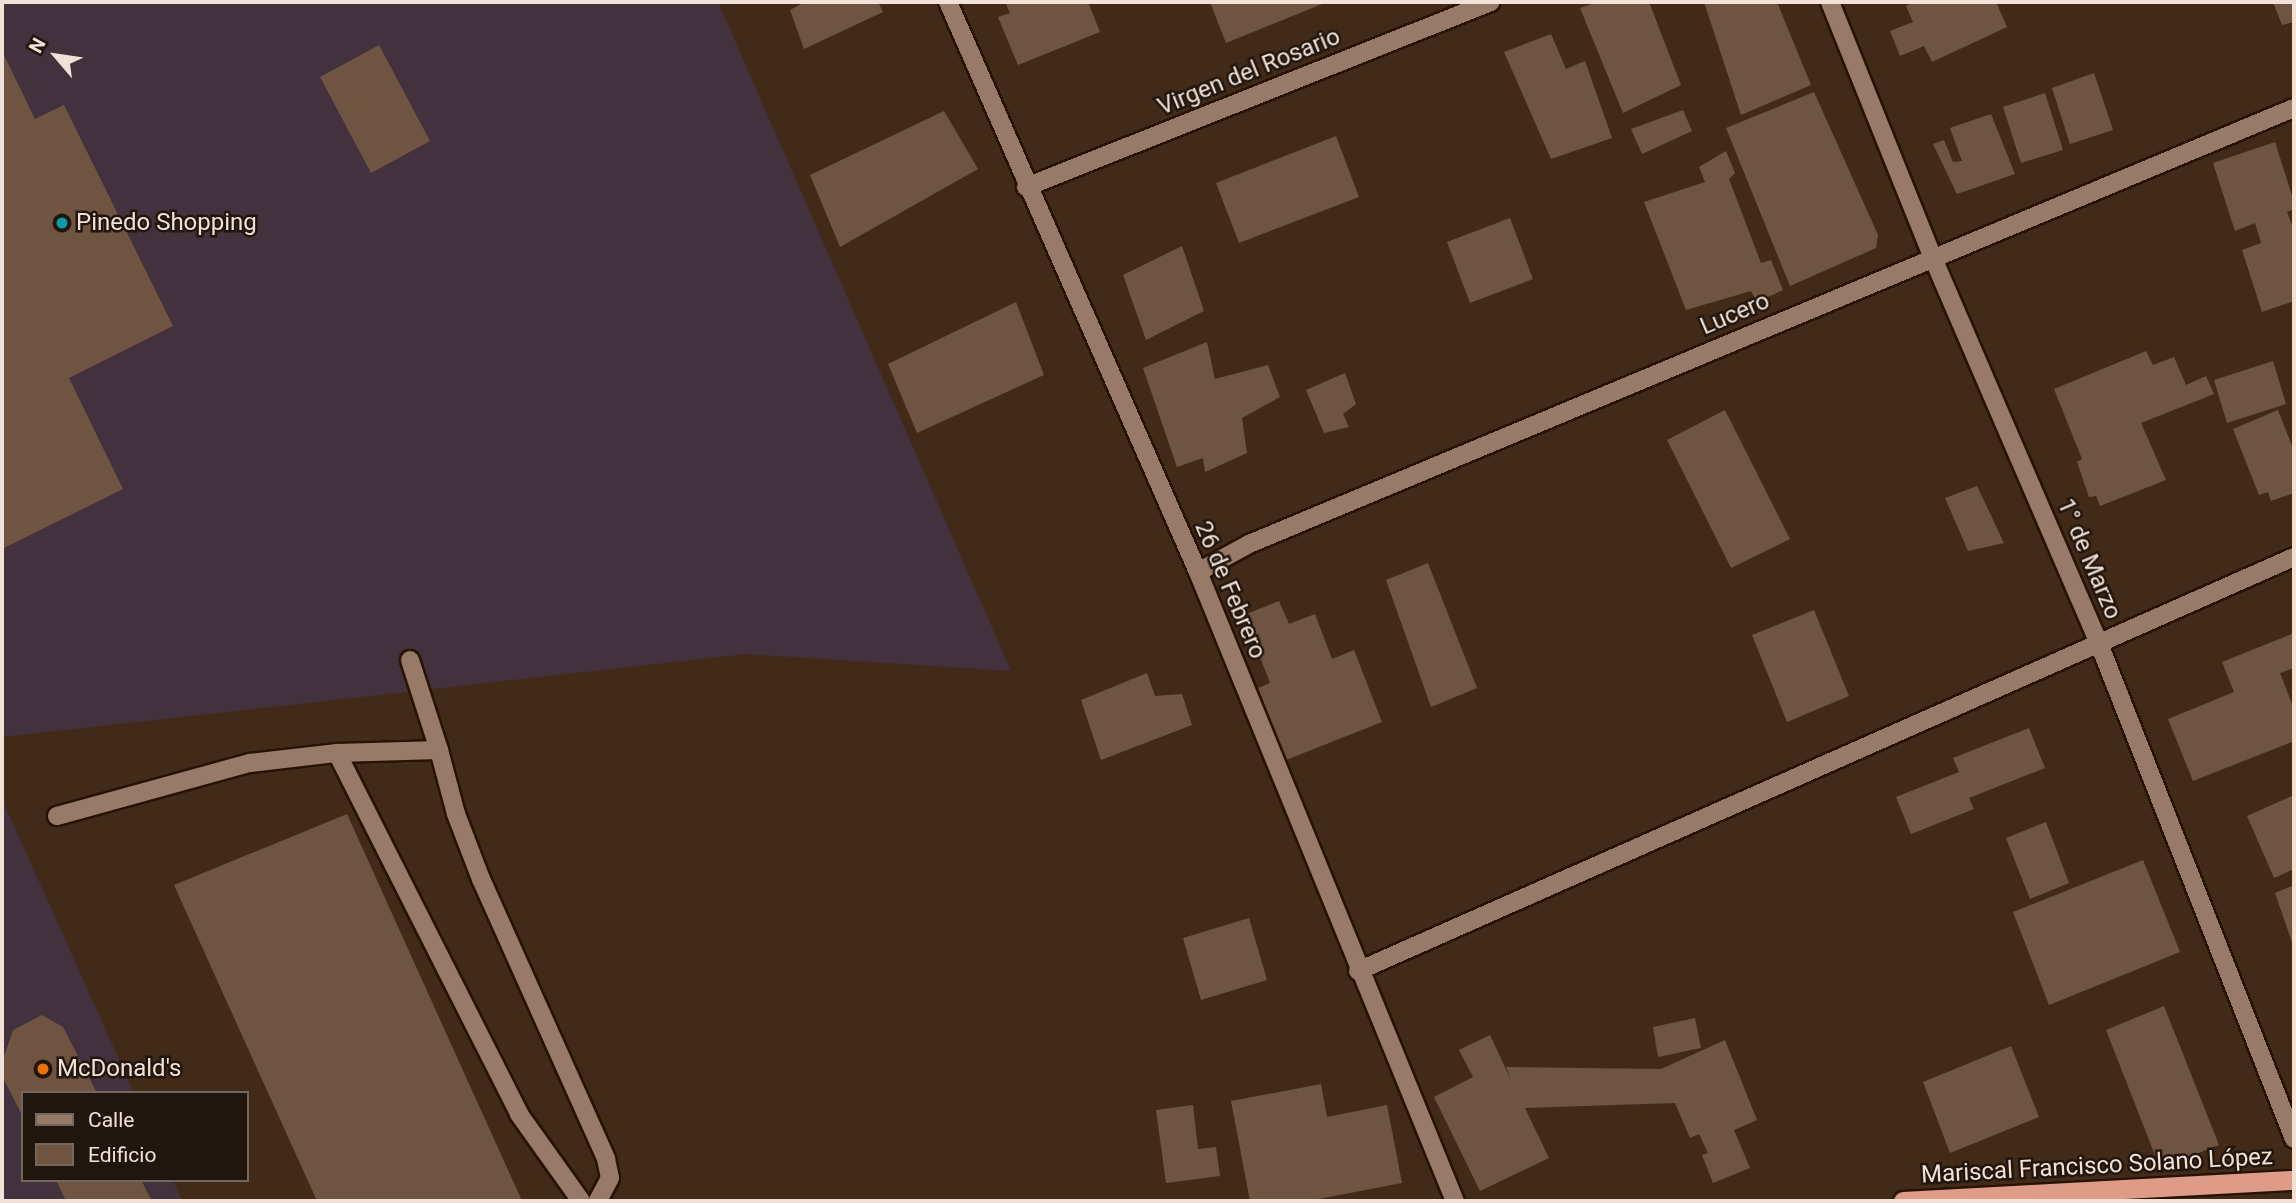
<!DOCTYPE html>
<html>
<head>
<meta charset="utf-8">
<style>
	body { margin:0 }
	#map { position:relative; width:2296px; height:1203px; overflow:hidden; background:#422a19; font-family:Roboto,sans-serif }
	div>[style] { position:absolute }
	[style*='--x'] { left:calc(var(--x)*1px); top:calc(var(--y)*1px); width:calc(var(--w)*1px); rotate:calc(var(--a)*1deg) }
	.commercial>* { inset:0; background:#43323d }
	.building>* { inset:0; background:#6f5442 }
	.roads { filter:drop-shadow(2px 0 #281203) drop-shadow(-2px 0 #281203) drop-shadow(0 2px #281203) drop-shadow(0 -2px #281203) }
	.service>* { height:18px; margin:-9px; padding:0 9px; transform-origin:9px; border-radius:9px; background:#977b68 }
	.minor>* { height:18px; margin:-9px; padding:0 9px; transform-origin:9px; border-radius:9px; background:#977b68 }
	.trunk>* { height:19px; margin:-9.5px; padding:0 9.5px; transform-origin:9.5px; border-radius:9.5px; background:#de9c88 }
	.dots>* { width:19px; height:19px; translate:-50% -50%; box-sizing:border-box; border:4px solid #21160e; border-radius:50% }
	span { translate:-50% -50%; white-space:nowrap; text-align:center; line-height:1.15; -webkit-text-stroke:5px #21160e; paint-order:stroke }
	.street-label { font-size:24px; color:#f1e1d6 }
	.poi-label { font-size:24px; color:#f1e1d6 }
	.left { translate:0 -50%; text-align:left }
	.frame { position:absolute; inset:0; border:4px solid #f1e1d6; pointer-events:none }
	.legend { position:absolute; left:21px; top:1091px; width:228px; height:91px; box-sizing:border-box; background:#21160e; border:2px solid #74675e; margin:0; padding:9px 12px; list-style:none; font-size:21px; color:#f1e1d6 }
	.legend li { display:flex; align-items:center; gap:14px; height:35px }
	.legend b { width:35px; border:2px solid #74675e }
	.north { position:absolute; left:21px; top:21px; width:70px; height:70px; -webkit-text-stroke:5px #21160e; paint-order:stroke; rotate:299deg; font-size:19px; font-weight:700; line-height:28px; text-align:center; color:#f1e1d6 }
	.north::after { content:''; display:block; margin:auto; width:24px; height:32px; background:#f1e1d6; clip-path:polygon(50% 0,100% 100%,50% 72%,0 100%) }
</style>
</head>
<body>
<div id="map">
	<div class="commercial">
		<div style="clip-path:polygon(2px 2px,718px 2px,1011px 671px,746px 654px,2px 737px)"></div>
		<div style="clip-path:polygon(2px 799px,134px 1093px,23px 1093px,23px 1180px,173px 1180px,182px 1201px,2px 1201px)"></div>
	</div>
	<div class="building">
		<div style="clip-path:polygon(805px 2px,878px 2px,883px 12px,804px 49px,790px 10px)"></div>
		<div style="clip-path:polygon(1005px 2px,1088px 2px,1100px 32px,1018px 65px,998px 17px,1010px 13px)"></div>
		<div style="clip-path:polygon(1210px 2px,1327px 2px,1226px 43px)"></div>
		<div style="clip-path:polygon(1597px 2px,1649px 2px,1681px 85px,1623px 113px,1580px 8px)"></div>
		<div style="clip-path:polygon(1704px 2px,1777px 2px,1811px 85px,1741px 115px)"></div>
		<div style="clip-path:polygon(1914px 2px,1996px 2px,2007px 27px,1932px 62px,1924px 46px,1900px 56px,1890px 31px,1913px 22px,1906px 6px)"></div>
		<div style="clip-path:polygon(2273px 2px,2294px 2px,2294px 22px,2282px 25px)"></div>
		<div style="clip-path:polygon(1551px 34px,1566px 69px,1585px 61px,1612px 138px,1551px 159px,1504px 52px)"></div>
		<div style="clip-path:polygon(379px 45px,430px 141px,371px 173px,320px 77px)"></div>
		<div style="clip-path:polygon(2px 51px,35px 119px,64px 105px,173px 326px,69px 378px,123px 489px,2px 549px)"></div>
		<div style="clip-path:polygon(2094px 73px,2113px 130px,2070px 144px,2052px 88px)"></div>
		<div style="clip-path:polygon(1814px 92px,1878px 235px,1876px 248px,1790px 286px,1726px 128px)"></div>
		<div style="clip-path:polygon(2045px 93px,2063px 150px,2021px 163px,2003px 107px)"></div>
		<div style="clip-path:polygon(1683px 110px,1692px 131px,1642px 154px,1631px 129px)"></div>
		<div style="clip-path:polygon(944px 111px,978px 169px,840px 247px,810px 175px)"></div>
		<div style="clip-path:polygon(1991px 114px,2015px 174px,1957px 194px,1933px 144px,1944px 140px,1953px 162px,1962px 161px,1950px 128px)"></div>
		<div style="clip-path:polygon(1336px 136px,1359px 197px,1239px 243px,1216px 183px)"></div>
		<div style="clip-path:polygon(2275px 142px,2294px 202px,2294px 209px,2287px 212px,2294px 230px,2294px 301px,2262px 312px,2242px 250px,2261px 243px,2255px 223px,2235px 231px,2213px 163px)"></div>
		<div style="clip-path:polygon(1726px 151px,1735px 173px,1729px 179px,1761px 263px,1771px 260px,1783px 290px,1757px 302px,1751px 291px,1686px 310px,1644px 202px,1705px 182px,1699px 167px)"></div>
		<div style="clip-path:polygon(1510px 218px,1533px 279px,1470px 303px,1447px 242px)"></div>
		<div style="clip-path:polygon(1182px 246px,1204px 311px,1146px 340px,1123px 275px)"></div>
		<div style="clip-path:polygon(1016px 302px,1044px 375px,917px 433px,888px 364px)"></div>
		<div style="clip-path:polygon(1207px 342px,1215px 379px,1268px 365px,1280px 397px,1242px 418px,1247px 453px,1205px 472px,1203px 458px,1177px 467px,1143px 368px)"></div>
		<div style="clip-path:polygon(2146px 351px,2153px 365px,2174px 357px,2186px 385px,2206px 376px,2214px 394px,2141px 423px,2166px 480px,2100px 506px,2096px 496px,2089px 497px,2077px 462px,2082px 459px,2054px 389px)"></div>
		<div style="clip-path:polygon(2273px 361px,2286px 404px,2227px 423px,2214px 380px)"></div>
		<div style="clip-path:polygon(1345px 373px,1356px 404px,1343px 414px,1349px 427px,1324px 433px,1306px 390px)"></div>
		<div style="clip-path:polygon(1725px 410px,1790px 539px,1731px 568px,1667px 440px)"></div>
		<div style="clip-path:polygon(2278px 410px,2294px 451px,2294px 493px,2271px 501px,2268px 492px,2259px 495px,2233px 429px)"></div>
		<div style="clip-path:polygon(1977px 486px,2004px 543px,1968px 551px,1945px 498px)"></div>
		<div style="clip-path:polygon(1428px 563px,1477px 688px,1431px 707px,1386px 580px)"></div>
		<div style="clip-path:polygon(1279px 601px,1289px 624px,1315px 614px,1332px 659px,1354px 650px,1382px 722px,1286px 760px,1258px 688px,1270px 683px,1244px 615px)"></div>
		<div style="clip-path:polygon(1814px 610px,1849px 696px,1787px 722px,1752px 635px)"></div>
		<div style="clip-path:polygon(2294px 633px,2294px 668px,2280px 673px,2294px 709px,2294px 741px,2193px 781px,2168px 719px,2234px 692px,2222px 662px)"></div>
		<div style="clip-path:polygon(1147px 673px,1155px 696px,1182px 694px,1192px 725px,1101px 760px,1081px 700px)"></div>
		<div style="clip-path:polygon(2029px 728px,2045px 768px,1969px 798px,1974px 809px,1911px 834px,1896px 797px,1959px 772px,1953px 758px)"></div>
		<div style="clip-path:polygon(2294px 795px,2294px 869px,2274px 878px,2247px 816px)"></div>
		<div style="clip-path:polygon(347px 814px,522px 1201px,317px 1201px,174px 885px)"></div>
		<div style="clip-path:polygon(2046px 822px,2069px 883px,2030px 899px,2006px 838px)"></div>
		<div style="clip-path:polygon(2143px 860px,2180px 952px,2049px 1005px,2013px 912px)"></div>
		<div style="clip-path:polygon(2294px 885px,2294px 948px,2275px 893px)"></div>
		<div style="clip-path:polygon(1249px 918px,1267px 980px,1201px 1000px,1183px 938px)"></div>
		<div style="clip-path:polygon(2164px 1006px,2219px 1145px,2160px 1168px,2106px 1030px)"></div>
		<div style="clip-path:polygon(42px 1015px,63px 1027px,97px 1093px,23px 1093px,23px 1117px,2px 1076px,2px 1062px,13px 1030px)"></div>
		<div style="clip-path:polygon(1695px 1018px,1701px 1048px,1658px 1057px,1653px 1027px)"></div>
		<div style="clip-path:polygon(1490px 1035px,1512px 1082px,1506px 1067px,1661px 1069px,1725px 1040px,1757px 1120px,1734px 1130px,1750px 1168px,1713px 1183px,1702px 1155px,1708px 1153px,1699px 1134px,1690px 1138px,1675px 1103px,1525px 1108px,1549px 1158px,1480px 1191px,1434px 1097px,1473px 1077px,1459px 1050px)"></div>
		<div style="clip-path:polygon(2011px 1046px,2039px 1117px,1950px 1153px,1923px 1082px)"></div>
		<div style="clip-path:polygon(1321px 1084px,1327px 1117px,1387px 1105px,1402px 1183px,1308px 1201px,1250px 1201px,1231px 1101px)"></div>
		<div style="clip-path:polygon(1193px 1105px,1198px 1149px,1216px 1147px,1220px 1176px,1166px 1183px,1156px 1110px)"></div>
		<div style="clip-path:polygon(56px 1180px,141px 1180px,152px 1201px,66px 1201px)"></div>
	</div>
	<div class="roads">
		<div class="service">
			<div style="--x:410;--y:660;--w:95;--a:72.1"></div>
			<div style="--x:337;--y:753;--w:404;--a:63.2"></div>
			<div style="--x:519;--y:1114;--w:107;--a:54.5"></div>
			<div style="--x:57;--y:816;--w:200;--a:-15.4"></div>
			<div style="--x:250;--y:763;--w:88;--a:-6.6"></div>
			<div style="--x:337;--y:753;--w:102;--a:-1.7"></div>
			<div style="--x:439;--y:750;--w:66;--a:75.1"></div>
			<div style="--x:456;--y:814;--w:70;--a:69"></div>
			<div style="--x:481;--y:879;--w:307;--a:65.9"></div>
			<div style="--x:606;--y:1159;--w:19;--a:78"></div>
			<div style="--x:610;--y:1178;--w:26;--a:118"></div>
		</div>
		<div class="minor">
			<div style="--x:948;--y:2;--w:622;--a:66.32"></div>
			<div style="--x:1198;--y:572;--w:679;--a:67.78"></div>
			<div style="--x:1830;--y:2;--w:276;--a:68.1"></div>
			<div style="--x:1933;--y:258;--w:417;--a:66.7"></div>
			<div style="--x:2098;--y:641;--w:535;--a:68.52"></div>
			<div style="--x:1026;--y:187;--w:500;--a:-21.7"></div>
			<div style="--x:1198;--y:572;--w:58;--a:-28.8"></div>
			<div style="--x:1249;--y:544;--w:1132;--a:-22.65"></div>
			<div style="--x:1358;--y:971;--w:1023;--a:-23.86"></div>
		</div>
		<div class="trunk">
			<div style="--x:1903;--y:1201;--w:392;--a:-3.1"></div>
		</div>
	</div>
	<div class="dots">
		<div style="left:62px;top:223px;background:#0f9aa8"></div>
		<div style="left:43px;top:1069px;background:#e8710a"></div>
	</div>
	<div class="street-label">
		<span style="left:1249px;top:72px;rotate:-22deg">Virgen del Rosario</span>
		<span style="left:1735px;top:314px;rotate:-23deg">Lucero</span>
		<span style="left:2089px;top:559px;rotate:67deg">1° de Marzo</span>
		<span style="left:1230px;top:590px;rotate:67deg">26 de Febrero</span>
		<span style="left:2097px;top:1166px;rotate:-3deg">Mariscal Francisco Solano López</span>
	</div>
	<div class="poi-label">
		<span class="left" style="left:76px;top:223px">Pinedo Shopping</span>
		<span class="left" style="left:57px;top:1069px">McDonald's</span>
	</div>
	<div class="frame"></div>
	<ul class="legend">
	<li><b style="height:9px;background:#977b68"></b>Calle</li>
	<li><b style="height:19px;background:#6f5442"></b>Edificio</li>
	</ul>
	<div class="north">N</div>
</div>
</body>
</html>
